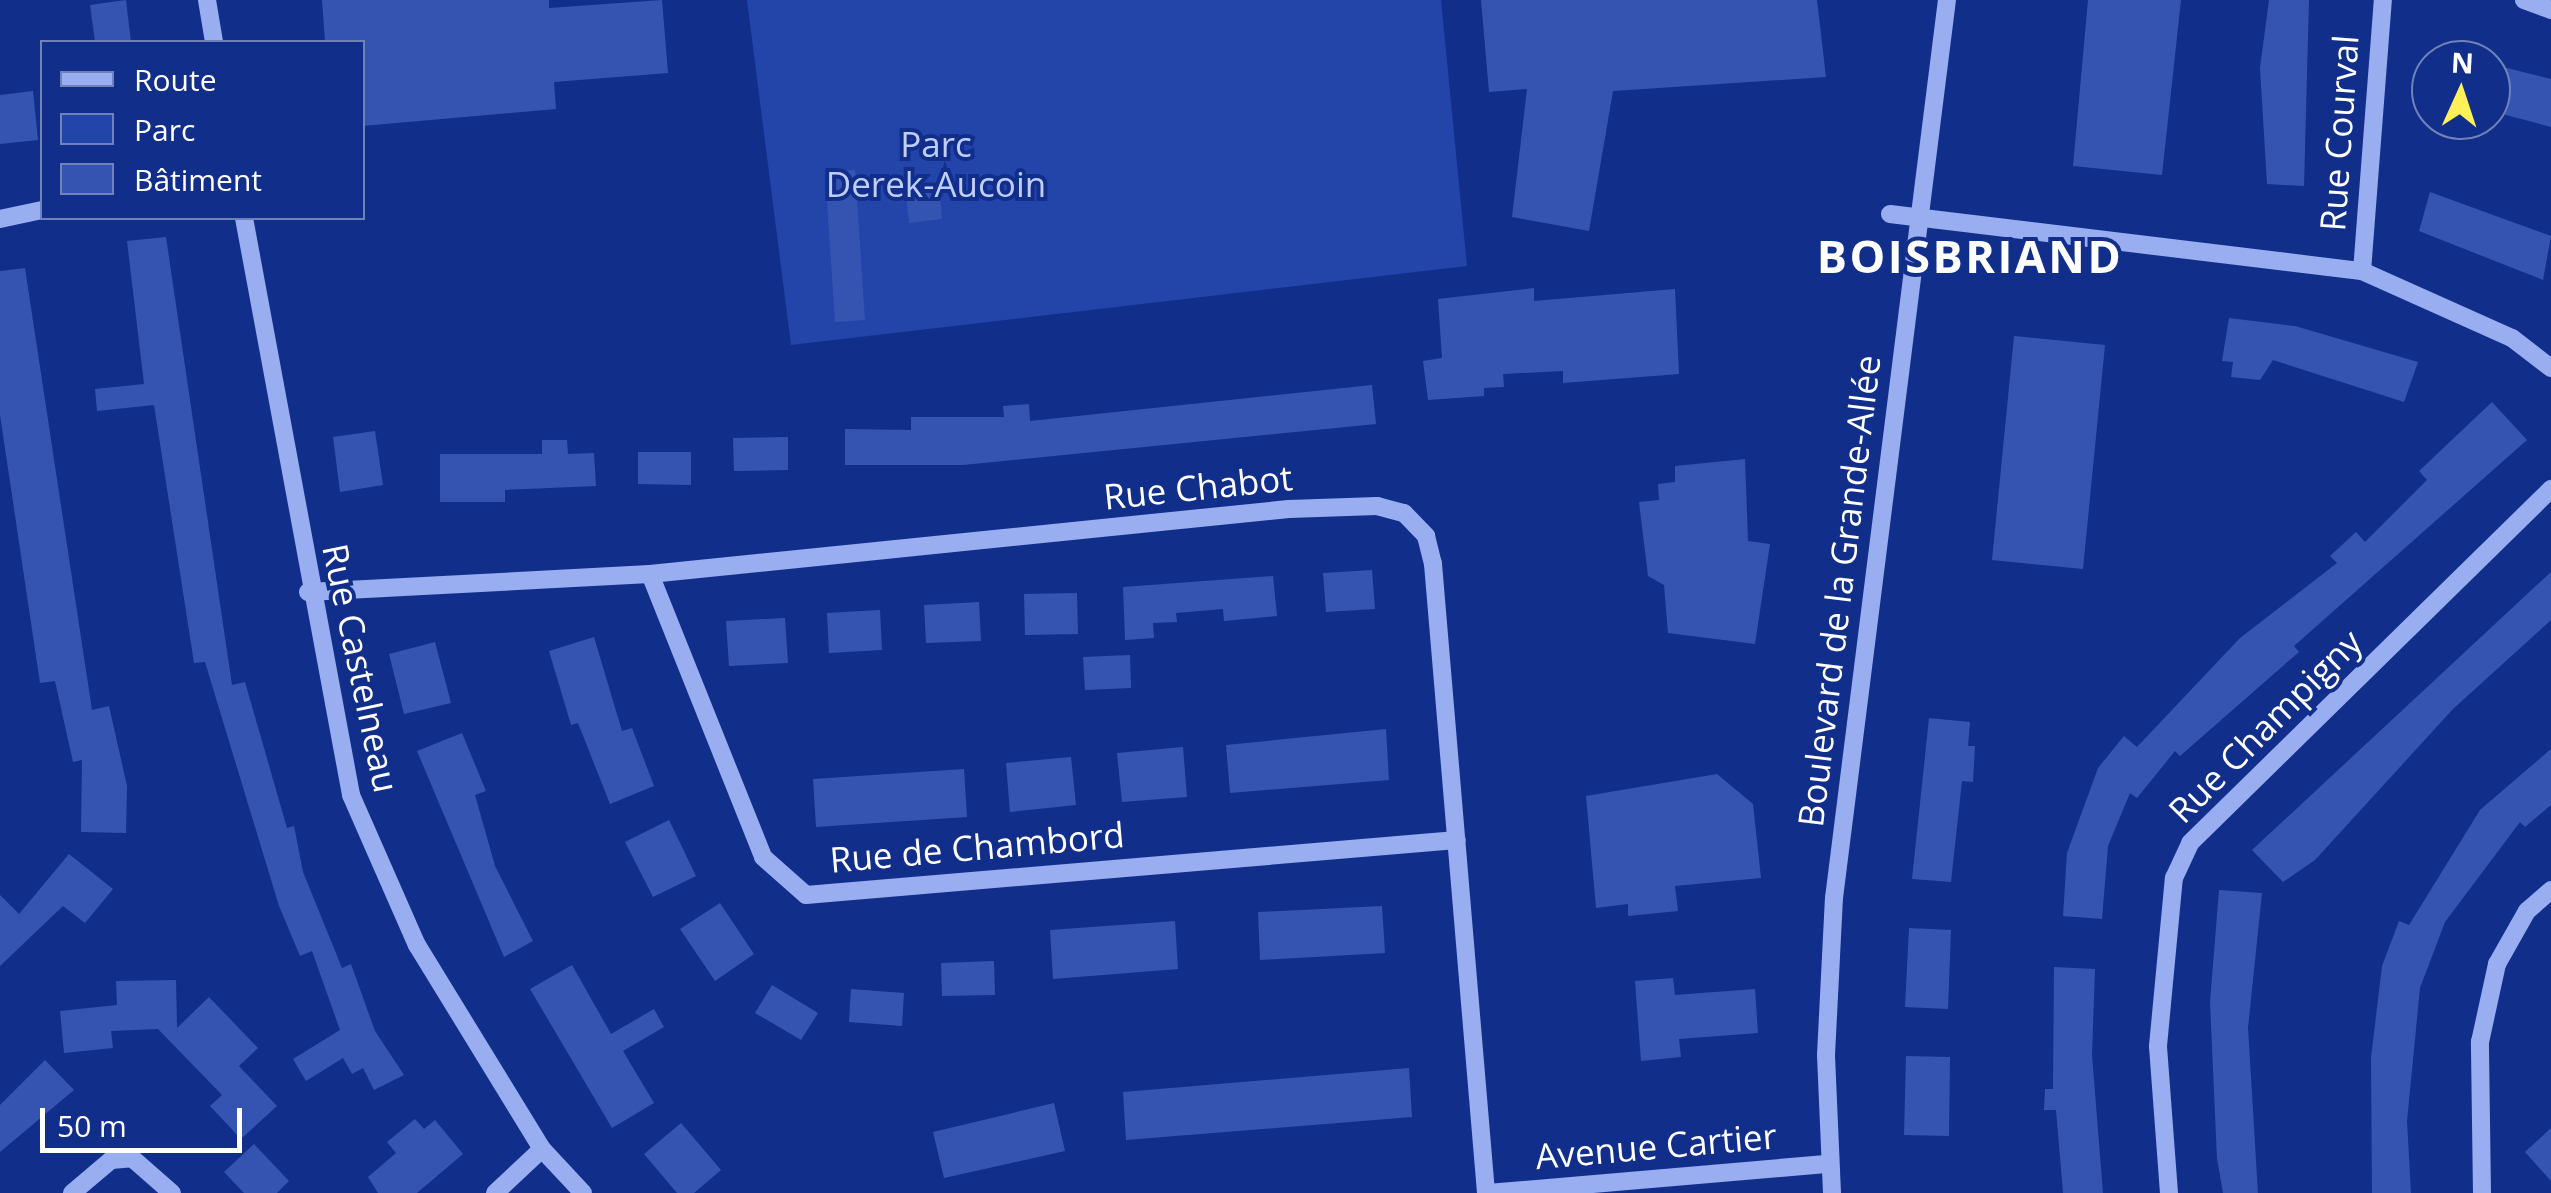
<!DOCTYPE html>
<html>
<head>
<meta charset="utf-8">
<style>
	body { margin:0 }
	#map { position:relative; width:2551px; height:1193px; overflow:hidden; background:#112e8b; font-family:"Open Sans",sans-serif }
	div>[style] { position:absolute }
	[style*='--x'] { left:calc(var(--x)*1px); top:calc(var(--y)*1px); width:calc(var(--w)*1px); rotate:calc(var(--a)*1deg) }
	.green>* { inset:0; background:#2345aa }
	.building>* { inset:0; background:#3554b2 }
	.minor>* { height:18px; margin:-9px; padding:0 9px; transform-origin:9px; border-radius:9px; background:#98aef1 }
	span { translate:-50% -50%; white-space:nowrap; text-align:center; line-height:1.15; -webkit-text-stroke:8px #112e8b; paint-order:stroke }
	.street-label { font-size:35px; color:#fff }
	.park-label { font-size:35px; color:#bfcefc }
	.district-label { font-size:45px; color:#fff; font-weight:700; letter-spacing:2.5px }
	.legend { position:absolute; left:40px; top:40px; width:325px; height:180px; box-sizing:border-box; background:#112e8b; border:2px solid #7082b9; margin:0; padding:12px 18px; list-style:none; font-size:30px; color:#fff }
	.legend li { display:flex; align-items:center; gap:20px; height:50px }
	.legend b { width:50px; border:2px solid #7082b9 }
	.north { position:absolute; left:2411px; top:40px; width:100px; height:100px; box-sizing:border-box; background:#112e8b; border:2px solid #7082b9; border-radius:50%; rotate:3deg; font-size:28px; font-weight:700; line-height:40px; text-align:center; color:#fff }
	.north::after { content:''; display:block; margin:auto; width:35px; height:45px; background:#fff058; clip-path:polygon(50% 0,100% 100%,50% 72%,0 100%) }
	.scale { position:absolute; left:40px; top:1108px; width:202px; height:45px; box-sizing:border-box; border:5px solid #fff; border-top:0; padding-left:12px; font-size:30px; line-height:35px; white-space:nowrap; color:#fff; -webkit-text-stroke:8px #112e8b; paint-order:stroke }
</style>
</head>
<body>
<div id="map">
	<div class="green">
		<div style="clip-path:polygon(747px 0,1441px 0,1467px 266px,791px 345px)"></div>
	</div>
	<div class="building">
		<div style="clip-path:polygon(126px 0,131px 42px,95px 42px,90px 5px)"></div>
		<div style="clip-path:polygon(322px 0,549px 0,549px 8px,662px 0,668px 73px,554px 82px,556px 109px,362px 126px,362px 42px,325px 42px)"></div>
		<div style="clip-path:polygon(1481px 0,1817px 0,1826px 77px,1613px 91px,1589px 231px,1512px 217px,1527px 89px,1489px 92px)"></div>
		<div style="clip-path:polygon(2088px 0,2181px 0,2162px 175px,2073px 166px)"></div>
		<div style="clip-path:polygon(2269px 0,2309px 0,2304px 186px,2267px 184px,2260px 68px)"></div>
		<div style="clip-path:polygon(2491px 64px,2551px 79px,2551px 127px,2491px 111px)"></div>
		<div style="clip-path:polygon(33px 91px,38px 140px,0 144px,0 95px)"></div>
		<div style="clip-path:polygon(855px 170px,865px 320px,835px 322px,825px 172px)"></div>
		<div style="clip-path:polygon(939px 182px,942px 219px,909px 223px,905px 185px)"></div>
		<div style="clip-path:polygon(2430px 192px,2551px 236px,2543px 280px,2419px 231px)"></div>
		<div style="clip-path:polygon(166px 237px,232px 685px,245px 682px,287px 828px,294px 826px,303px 872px,342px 968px,351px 964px,375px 1031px,404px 1075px,374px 1090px,363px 1068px,352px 1074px,343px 1058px,306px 1081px,293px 1059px,340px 1030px,312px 951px,300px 956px,279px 906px,205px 662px,194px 663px,154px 405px,97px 411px,95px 389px,144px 384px,127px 241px)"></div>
		<div style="clip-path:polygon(25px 268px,92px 710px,109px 706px,127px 786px,126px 833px,81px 832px,82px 760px,73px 762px,55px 681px,40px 683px,0 415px,0 271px)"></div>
		<div style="clip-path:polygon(1534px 288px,1534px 301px,1675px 289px,1679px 374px,1563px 383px,1563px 371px,1503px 374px,1504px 387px,1484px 388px,1484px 396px,1428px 400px,1423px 361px,1442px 358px,1438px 299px)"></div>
		<div style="clip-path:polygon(2229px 318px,2295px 326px,2418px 362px,2404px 402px,2273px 360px,2260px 380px,2231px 377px,2233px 362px,2222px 361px)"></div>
		<div style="clip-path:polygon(2014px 336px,2105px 345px,2083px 569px,1992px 560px)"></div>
		<div style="clip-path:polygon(1372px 385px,1376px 424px,963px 465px,845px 465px,845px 429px,911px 430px,911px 417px,1004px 417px,1003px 406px,1029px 404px,1030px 421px)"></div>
		<div style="clip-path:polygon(2492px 402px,2527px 440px,2294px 646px,2299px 652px,2180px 756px,2175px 751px,2137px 798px,2130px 793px,2108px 846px,2102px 919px,2063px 916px,2067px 853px,2098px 768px,2124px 736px,2137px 747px,2240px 638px,2337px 563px,2330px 556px,2356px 532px,2365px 542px,2427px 480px,2419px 471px)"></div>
		<div style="clip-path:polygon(375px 431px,383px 485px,340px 492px,333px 437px)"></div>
		<div style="clip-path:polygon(788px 437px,788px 470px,734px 471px,733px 438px)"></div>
		<div style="clip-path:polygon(542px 440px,567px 440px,568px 454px,594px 453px,596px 486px,505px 490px,505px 502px,440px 502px,440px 454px,542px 454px)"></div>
		<div style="clip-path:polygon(638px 452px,691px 452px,691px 485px,638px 484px)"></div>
		<div style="clip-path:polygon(1745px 459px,1748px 541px,1770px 544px,1755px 644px,1668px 633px,1664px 585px,1648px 576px,1639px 502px,1659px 500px,1658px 484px,1675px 482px,1675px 466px)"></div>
		<div style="clip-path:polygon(1372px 570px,1375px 609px,1326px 612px,1323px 573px)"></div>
		<div style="clip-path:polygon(2551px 572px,2551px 620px,2453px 709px,2315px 860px,2283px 882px,2252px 850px)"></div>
		<div style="clip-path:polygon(1273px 576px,1277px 616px,1224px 621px,1223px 609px,1176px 613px,1177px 622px,1153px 623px,1154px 638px,1125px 640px,1123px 587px)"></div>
		<div style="clip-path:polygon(1077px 593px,1078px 634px,1025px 635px,1024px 594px)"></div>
		<div style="clip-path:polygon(979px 602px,981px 641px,926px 643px,924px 605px)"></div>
		<div style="clip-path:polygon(880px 610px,882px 650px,829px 653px,827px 613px)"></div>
		<div style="clip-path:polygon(785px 618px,788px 663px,729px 666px,726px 621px)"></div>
		<div style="clip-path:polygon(594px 637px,622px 731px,632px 728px,654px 786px,610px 804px,578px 723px,571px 725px,549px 651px)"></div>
		<div style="clip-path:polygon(435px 642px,451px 703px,404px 714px,389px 654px)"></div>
		<div style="clip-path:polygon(1130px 655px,1131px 688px,1085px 690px,1083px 657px)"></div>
		<div style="clip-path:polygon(1929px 718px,1970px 722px,1968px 746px,1975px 746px,1973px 782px,1962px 781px,1951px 882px,1912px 879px)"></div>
		<div style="clip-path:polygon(1386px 729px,1389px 780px,1230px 793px,1226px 745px)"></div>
		<div style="clip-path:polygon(462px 733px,486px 791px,475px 795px,495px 866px,533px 941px,504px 957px,417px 751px)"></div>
		<div style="clip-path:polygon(1183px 747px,1187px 797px,1122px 802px,1117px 753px)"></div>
		<div style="clip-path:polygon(2551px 749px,2551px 805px,2525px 827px,2520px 822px,2445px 922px,2420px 988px,2407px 1121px,2411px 1193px,2372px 1193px,2371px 1058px,2382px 966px,2399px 921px,2409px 925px,2480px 810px)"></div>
		<div style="clip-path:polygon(1071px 757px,1076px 805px,1010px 812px,1006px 763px)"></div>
		<div style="clip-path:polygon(964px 769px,967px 817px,816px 827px,813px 779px)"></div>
		<div style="clip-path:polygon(1717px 774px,1753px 804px,1761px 878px,1675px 886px,1678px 911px,1628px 916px,1628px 904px,1596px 908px,1586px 796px)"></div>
		<div style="clip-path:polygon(669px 820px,696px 876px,653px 897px,625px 842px)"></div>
		<div style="clip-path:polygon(69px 854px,113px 889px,85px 923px,63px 906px,0 966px,0 895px,19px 914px)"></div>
		<div style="clip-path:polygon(2219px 890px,2262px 893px,2248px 1028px,2258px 1193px,2223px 1193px,2217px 1159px,2210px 1002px)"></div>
		<div style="clip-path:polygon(720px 903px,754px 954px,715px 981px,680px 929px)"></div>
		<div style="clip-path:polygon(1382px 906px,1385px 953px,1260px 960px,1258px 912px)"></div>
		<div style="clip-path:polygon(1175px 921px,1178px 969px,1053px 979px,1050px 930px)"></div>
		<div style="clip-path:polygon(1909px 928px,1951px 930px,1948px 1009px,1905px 1007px)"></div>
		<div style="clip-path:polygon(994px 961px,995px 995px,942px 996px,941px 963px)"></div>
		<div style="clip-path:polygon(572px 965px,611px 1034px,654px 1009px,664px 1027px,623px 1051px,654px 1103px,612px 1128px,530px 989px)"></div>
		<div style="clip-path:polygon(2054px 967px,2095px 969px,2092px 1055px,2103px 1193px,2063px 1193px,2056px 1110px,2044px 1110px,2045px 1089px,2053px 1089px)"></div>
		<div style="clip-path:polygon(1673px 978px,1675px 995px,1755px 989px,1758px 1033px,1679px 1039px,1681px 1057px,1641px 1061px,1635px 981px)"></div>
		<div style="clip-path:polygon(176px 980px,177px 1028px,209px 997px,258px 1048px,239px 1066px,277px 1106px,241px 1139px,210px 1106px,222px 1095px,158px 1029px,111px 1031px,113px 1048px,64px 1053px,60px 1011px,117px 1005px,116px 981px)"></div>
		<div style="clip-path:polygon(772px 985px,818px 1013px,801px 1040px,755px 1013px)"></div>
		<div style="clip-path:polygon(851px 989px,904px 993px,902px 1026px,849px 1022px)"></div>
		<div style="clip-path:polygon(1906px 1056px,1950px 1057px,1949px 1136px,1904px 1135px)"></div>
		<div style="clip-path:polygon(45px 1060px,74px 1090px,0 1152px,0 1105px)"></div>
		<div style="clip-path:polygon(1409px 1068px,1412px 1117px,1126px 1140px,1123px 1092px)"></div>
		<div style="clip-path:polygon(1054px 1103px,1065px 1151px,944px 1178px,933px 1132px)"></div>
		<div style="clip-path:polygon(415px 1119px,424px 1129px,435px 1120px,463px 1154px,417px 1193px,378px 1193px,368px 1177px,396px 1153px,387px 1142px)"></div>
		<div style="clip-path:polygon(681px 1123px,721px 1170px,694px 1193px,677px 1193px,644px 1154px)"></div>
		<div style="clip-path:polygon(2551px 1128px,2551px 1181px,2525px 1152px)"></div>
		<div style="clip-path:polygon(254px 1144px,289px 1181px,277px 1193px,244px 1193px,224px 1172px)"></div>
	</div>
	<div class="minor">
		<div style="--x:207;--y:0;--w:43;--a:80.5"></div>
		<div style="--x:2524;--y:0;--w:29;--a:20"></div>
		<div style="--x:1890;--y:214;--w:475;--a:6.9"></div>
		<div style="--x:2362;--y:271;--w:164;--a:24.1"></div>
		<div style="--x:2512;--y:338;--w:49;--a:37.6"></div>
		<div style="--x:244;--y:218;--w:587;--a:79.49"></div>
		<div style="--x:351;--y:795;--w:164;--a:66.3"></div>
		<div style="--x:417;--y:945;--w:239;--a:58.5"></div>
		<div style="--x:542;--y:1149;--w:60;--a:47"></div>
		<div style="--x:0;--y:219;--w:43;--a:-12.1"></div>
		<div style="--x:2362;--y:271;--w:272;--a:-85.6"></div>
		<div style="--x:650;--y:574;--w:305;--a:68.2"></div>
		<div style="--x:763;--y:857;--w:57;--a:41.5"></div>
		<div style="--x:806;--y:895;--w:653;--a:-4.83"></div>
		<div style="--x:308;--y:592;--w:342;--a:-3"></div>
		<div style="--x:650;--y:574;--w:642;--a:-5.81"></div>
		<div style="--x:1289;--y:509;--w:88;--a:-2"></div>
		<div style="--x:1377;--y:506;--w:28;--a:15"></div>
		<div style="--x:1404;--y:513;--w:32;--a:46"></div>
		<div style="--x:1426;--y:536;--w:29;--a:76"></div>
		<div style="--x:1433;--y:564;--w:631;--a:85.18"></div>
		<div style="--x:72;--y:1193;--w:51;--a:-40.2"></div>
		<div style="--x:111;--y:1160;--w:21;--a:-5"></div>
		<div style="--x:132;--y:1158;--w:53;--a:41.2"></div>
		<div style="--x:495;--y:1193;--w:64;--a:-43.1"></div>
		<div style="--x:1488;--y:1193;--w:342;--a:-4.9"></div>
		<div style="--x:1832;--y:1193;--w:138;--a:-92.5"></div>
		<div style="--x:1826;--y:1055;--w:157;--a:-87.1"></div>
		<div style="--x:1834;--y:898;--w:905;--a:-82.83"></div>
		<div style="--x:2169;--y:1193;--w:147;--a:-94.3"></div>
		<div style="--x:2158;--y:1046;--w:169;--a:-84.6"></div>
		<div style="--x:2174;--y:878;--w:38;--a:-65"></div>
		<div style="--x:2190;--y:843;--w:506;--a:-44.44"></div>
		<div style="--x:2482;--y:1193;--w:151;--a:-90.8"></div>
		<div style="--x:2480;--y:1042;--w:80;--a:-77.7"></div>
		<div style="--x:2497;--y:964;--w:61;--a:-60.5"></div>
		<div style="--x:2527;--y:911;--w:32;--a:-41"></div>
	</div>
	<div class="street-label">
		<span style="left:2339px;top:133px;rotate:-86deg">Rue Courval</span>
		<span style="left:1198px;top:487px;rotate:-6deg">Rue Chabot</span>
		<span style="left:1839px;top:591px;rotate:-83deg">Boulevard de la Grande-Allée</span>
		<span style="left:361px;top:668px;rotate:78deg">Rue Castelneau</span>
		<span style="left:2265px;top:726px;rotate:-45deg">Rue Champigny</span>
		<span style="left:977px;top:847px;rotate:-5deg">Rue de Chambord</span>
		<span style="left:1656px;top:1146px;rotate:-5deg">Avenue Cartier</span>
	</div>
	<div class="park-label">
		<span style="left:936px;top:164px">Parc<br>Derek-Aucoin</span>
	</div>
	<div class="district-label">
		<span style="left:1970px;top:256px">BOISBRIAND</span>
	</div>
	<ul class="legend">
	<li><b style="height:12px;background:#98aef1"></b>Route</li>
	<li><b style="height:28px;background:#2345aa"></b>Parc</li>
	<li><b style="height:28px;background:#3554b2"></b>Bâtiment</li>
	</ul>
	<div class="north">N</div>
	<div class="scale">50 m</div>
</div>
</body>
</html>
